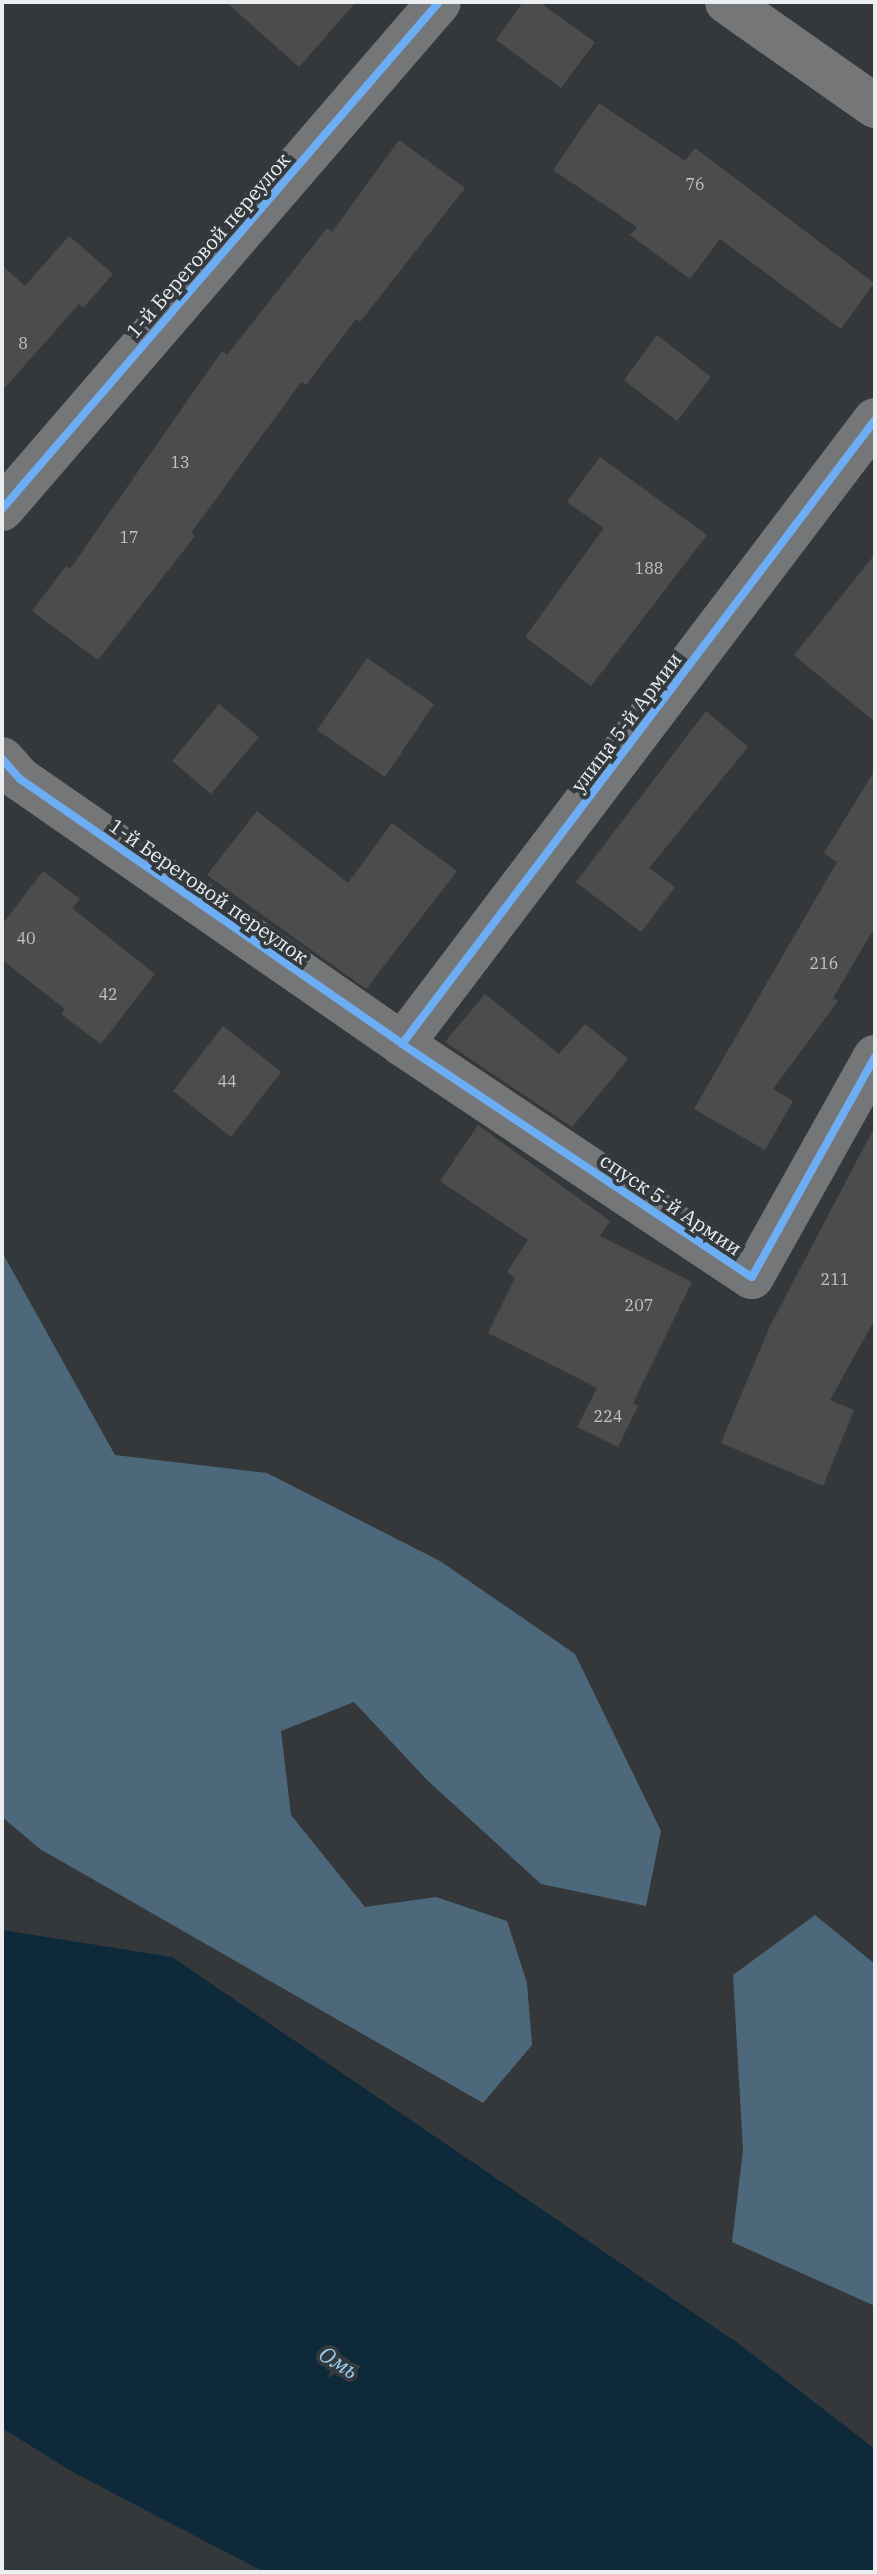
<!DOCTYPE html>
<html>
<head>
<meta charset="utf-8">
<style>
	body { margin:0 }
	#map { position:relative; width:877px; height:2574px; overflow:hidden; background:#35383b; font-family:"IBM Plex Serif",serif }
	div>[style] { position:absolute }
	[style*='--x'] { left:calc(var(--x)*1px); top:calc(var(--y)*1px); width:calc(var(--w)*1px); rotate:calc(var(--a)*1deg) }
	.forest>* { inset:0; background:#4d687a }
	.water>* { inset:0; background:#0e2939 }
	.building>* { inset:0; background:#4c4c4d }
	.street>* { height:44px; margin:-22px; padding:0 22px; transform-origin:22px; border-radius:22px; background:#747677 }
	.cycleway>* { height:8px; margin:-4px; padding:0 4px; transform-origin:4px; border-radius:4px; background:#6dadf4 }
	span { translate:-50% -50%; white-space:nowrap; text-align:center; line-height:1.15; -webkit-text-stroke:8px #33393d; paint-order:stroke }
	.number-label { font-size:16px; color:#c2c6c7 }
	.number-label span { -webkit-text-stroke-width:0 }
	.street-label { font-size:20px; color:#eaeef0 }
	.water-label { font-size:22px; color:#97cef3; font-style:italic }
	.frame { position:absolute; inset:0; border:4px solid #eaeef0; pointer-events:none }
</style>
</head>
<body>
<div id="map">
	<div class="forest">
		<div style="clip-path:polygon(2px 1252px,115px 1455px,267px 1473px,440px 1561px,575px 1654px,661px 1831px,646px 1906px,541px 1884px,427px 1780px,354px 1702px,281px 1731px,291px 1815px,365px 1907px,436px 1897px,507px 1921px,527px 1983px,532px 2045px,483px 2103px,40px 1849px,2px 1817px)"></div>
		<div style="clip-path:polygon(815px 1915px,875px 1964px,875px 2306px,732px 2242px,743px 2150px,733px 1975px)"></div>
	</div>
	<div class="water">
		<div style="clip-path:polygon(2px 1930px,172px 1957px,739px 2344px,875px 2449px,875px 2572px,264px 2572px,69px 2470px,2px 2428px)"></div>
	</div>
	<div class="building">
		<div style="clip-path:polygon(226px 2px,356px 2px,299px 67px)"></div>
		<div style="clip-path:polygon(523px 2px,539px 2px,595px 42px,561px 88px,496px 40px)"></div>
		<div style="clip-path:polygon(599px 103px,685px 161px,695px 148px,874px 283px,841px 329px,720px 239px,690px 279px,630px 235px,637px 227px,553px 170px)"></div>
		<div style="clip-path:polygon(399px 140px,465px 188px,360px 322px,356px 319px,306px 385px,301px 382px,191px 533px,195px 536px,98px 660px,32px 611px,66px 566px,70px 569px,222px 351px,227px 355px,327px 228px,332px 232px)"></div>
		<div style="clip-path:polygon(69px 236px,113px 274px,83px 308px,79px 304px,2px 391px,2px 265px,25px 286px)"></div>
		<div style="clip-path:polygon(657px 335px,711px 377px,677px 421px,624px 380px)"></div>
		<div style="clip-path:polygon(600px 457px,707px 535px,591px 686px,525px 637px,604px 528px,567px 502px)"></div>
		<div style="clip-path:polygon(875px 554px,875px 722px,794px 655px)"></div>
		<div style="clip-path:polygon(367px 658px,434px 704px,385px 777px,317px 730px)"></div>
		<div style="clip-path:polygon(219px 704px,259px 737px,211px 794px,172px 761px)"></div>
		<div style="clip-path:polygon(706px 711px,748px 747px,649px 868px,675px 887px,641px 932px,576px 882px)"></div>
		<div style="clip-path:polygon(875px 770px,875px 927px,833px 998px,838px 1001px,773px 1089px,793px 1101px,765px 1150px,694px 1109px,837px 862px,824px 853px)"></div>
		<div style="clip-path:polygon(257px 811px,348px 883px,392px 823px,457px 871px,366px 989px,207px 875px)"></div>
		<div style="clip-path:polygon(43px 871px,80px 899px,72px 908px,155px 974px,101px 1044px,61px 1014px,65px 1009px,2px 960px,2px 925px)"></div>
		<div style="clip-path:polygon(485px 994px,559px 1054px,585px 1024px,628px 1059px,572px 1127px,445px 1042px)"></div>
		<div style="clip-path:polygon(223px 1026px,281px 1072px,231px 1137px,173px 1091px)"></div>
		<div style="clip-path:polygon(478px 1125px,610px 1221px,600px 1236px,692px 1282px,633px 1403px,638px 1406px,618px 1447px,577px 1427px,597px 1388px,488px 1333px,515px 1278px,507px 1272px,528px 1240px,440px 1181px)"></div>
		<div style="clip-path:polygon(875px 1126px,875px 1319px,830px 1400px,854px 1410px,823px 1486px,721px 1443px,770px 1326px)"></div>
	</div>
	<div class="street">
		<div style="--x:727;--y:2;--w:181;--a:35.1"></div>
		<div style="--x:2;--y:509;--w:669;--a:-49.24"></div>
		<div style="--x:2;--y:759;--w:27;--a:48"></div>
		<div style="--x:20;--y:779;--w:465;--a:34.7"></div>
		<div style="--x:402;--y:1044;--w:420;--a:33.7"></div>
		<div style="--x:752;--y:1277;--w:252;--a:-60.8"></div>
		<div style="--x:402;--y:1044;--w:783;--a:-52.84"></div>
	</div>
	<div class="cycleway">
		<div style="--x:2;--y:509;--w:669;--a:-49.24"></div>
		<div style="--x:2;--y:759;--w:27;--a:48"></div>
		<div style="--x:20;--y:779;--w:465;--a:34.7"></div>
		<div style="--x:402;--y:1044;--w:420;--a:33.7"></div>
		<div style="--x:752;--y:1277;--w:252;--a:-60.8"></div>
		<div style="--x:402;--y:1044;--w:783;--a:-52.84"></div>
	</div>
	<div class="number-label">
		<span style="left:695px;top:184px">76</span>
		<span style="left:23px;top:343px">8</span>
		<span style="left:180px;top:462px">13</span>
		<span style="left:129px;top:537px">17</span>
		<span style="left:649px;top:568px">188</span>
		<span style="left:26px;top:938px">40</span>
		<span style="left:824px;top:963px">216</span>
		<span style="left:108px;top:994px">42</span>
		<span style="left:227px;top:1081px">44</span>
		<span style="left:835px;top:1279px">211</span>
		<span style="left:639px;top:1305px">207</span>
		<span style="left:608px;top:1416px">224</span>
	</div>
	<div class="street-label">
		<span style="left:208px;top:245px;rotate:-49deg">1-й Береговой переулок</span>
		<span style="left:626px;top:722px;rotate:-53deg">улица 5-й Армии</span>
		<span style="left:209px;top:891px;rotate:35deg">1-й Береговой переулок</span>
		<span style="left:671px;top:1204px;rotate:34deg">спуск 5-й Армии</span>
	</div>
	<div class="water-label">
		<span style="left:339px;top:2362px;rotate:32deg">Омь</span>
	</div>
	<div class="frame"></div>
</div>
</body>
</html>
